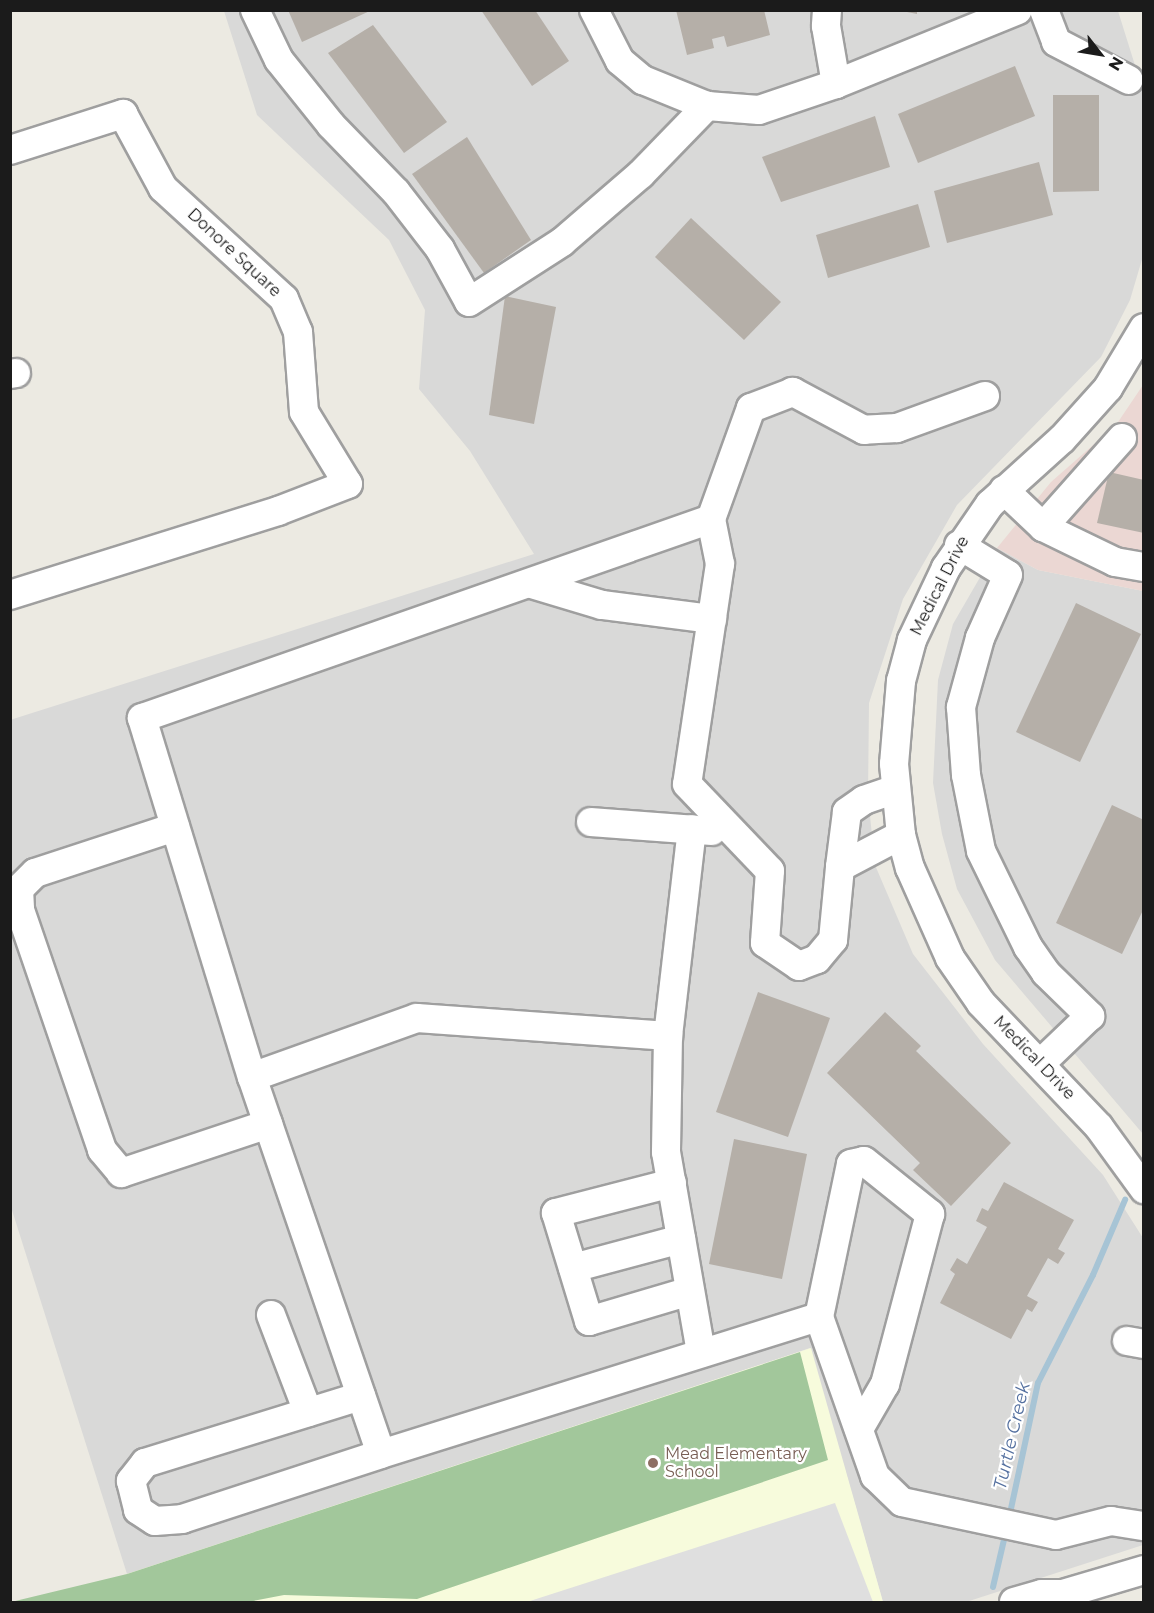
<!DOCTYPE html>
<html>
<head>
<meta charset="utf-8">
<style>
	body { margin:0 }
	#map { position:relative; width:1154px; height:1613px; overflow:hidden; background:#eceae2; font-family:Montserrat,sans-serif }
	div>[style] { position:absolute }
	[style*='--x'] { left:calc(var(--x)*1px); top:calc(var(--y)*1px); width:calc(var(--w)*1px); rotate:calc(var(--a)*1deg) }
	.residential>* { inset:0; background:#d9d9d8 }
	.commercial>* { inset:0; background:#ebd7d3 }
	.education>* { inset:0; background:#f7fbdc }
	.forest>* { inset:0; background:#a2c79b }
	.parking>* { inset:0; background:#dfdfdf }
	.stream>* { height:6px; margin:-3px; padding:0 3px; transform-origin:3px; border-radius:3px; background:#a7c4d5 }
	.building>* { inset:0; background:#b5afa8 }
	.roads { filter:drop-shadow(2px 0 #9f9f9f) drop-shadow(-2px 0 #9f9f9f) drop-shadow(0 2px #9f9f9f) drop-shadow(0 -2px #9f9f9f) }
	.minor>* { height:28px; margin:-14px; padding:0 14px; transform-origin:14px; border-radius:14px; background:#fff }
	.dots>* { width:16px; height:16px; translate:-50% -50%; box-sizing:border-box; border:3px solid #fff; border-radius:50% }
	span { translate:-50% -50%; white-space:nowrap; text-align:center; line-height:1.15; -webkit-text-stroke:4.5px #fff; paint-order:stroke }
	.street-label { font-size:16px; color:#1b1b1b }
	.education-label { font-size:16px; color:#785e54 }
	.left { translate:0 -50%; text-align:left }
	.water-label { font-size:18px; color:#536f9f; font-style:italic }
	.frame { position:absolute; inset:0; border:12px solid #1b1b1b; pointer-events:none }
	.north { position:absolute; left:1070px; top:24px; width:60px; height:60px; -webkit-text-stroke:4px #fff; paint-order:stroke; rotate:121deg; font-size:16px; font-weight:700; line-height:24px; text-align:center; color:#1b1b1b }
	.north::after { content:''; display:block; margin:auto; width:21px; height:27px; background:#1b1b1b; clip-path:polygon(50% 0,100% 100%,50% 72%,0 100%) }
</style>
</head>
<body>
<div id="map">
	<div class="residential">
		<div style="clip-path:polygon(224px 11px,1118px 11px,1144px 94px,1143px 256px,1130px 300px,1101px 357px,957px 505px,903px 599px,869px 703px,868px 796px,875px 865px,913px 954px,983px 1044px,1103px 1175px,1143px 1238px,1143px 1545px,966px 1602px,883px 1602px,810px 1348px,127px 1574px,11px 1207px,10px 720px,534px 554px,470px 451px,419px 389px,425px 310px,389px 240px,257px 115px)"></div>
		<div style="clip-path:polygon(997px 548px,1038px 570px,1143px 591px,1143px 1134px,995px 960px,957px 889px,942px 834px,933px 783px,938px 680px,953px 624px)"></div>
	</div>
	<div class="commercial">
		<div style="clip-path:polygon(1143px 385px,1143px 591px,1038px 570px,997px 548px,1051px 482px,1116px 425px)"></div>
	</div>
	<div class="education">
		<div style="clip-path:polygon(811px 1348px,883px 1602px,105px 1602px,127px 1574px)"></div>
	</div>
	<div class="forest">
		<div style="clip-path:polygon(800px 1352px,828px 1460px,417px 1599px,284px 1595px,248px 1602px,11px 1602px,127px 1574px)"></div>
	</div>
	<div class="parking">
		<div style="clip-path:polygon(835px 1503px,873px 1602px,530px 1602px,530px 1601px)"></div>
	</div>
	<div class="stream">
		<div style="--x:1009;--y:1518;--w:138;--a:-77.9"></div>
		<div style="--x:1038;--y:1383;--w:121;--a:-63"></div>
		<div style="--x:1093;--y:1275;--w:82;--a:-66.9"></div>
		<div style="--x:993;--y:1587;--w:57;--a:-76.9"></div>
	</div>
	<div class="building">
		<div style="clip-path:polygon(288px 10px,372px 10px,302px 42px)"></div>
		<div style="clip-path:polygon(481px 10px,535px 10px,569px 61px,532px 86px)"></div>
		<div style="clip-path:polygon(676px 10px,764px 10px,770px 35px,727px 47px,724px 36px,712px 39px,714px 48px,687px 55px)"></div>
		<div style="clip-path:polygon(897px 10px,917px 10px,917px 14px)"></div>
		<div style="clip-path:polygon(373px 25px,447px 122px,404px 153px,328px 53px)"></div>
		<div style="clip-path:polygon(1015px 66px,1035px 116px,918px 163px,898px 114px)"></div>
		<div style="clip-path:polygon(1053px 95px,1099px 95px,1099px 191px,1053px 192px)"></div>
		<div style="clip-path:polygon(875px 116px,890px 167px,781px 202px,762px 157px)"></div>
		<div style="clip-path:polygon(467px 137px,531px 240px,484px 273px,412px 174px)"></div>
		<div style="clip-path:polygon(1039px 162px,1053px 215px,947px 243px,934px 191px)"></div>
		<div style="clip-path:polygon(918px 204px,930px 247px,828px 278px,816px 235px)"></div>
		<div style="clip-path:polygon(691px 218px,781px 302px,744px 340px,655px 257px)"></div>
		<div style="clip-path:polygon(505px 296px,556px 307px,534px 424px,489px 415px)"></div>
		<div style="clip-path:polygon(1109px 472px,1144px 480px,1144px 533px,1097px 523px)"></div>
		<div style="clip-path:polygon(1076px 603px,1141px 634px,1080px 762px,1016px 732px)"></div>
		<div style="clip-path:polygon(1112px 805px,1144px 820px,1144px 908px,1122px 954px,1056px 923px)"></div>
		<div style="clip-path:polygon(758px 992px,830px 1018px,788px 1137px,716px 1112px)"></div>
		<div style="clip-path:polygon(885px 1012px,921px 1046px,916px 1051px,1011px 1143px,951px 1206px,913px 1170px,920px 1163px,827px 1073px)"></div>
		<div style="clip-path:polygon(734px 1139px,807px 1154px,782px 1279px,709px 1264px)"></div>
		<div style="clip-path:polygon(1004px 1182px,1074px 1220px,1058px 1249px,1065px 1253px,1058px 1264px,1048px 1258px,1027px 1296px,1038px 1302px,1032px 1312px,1027px 1309px,1011px 1339px,940px 1303px,955px 1274px,950px 1270px,957px 1258px,967px 1264px,987px 1227px,976px 1221px,982px 1208px,988px 1211px)"></div>
	</div>
	<div class="roads">
		<div class="minor">
			<div style="--x:255;--y:10;--w:55;--a:64.4"></div>
			<div style="--x:279;--y:60;--w:83;--a:51.3"></div>
			<div style="--x:331;--y:125;--w:93;--a:45.9"></div>
			<div style="--x:396;--y:192;--w:72;--a:52.3"></div>
			<div style="--x:440;--y:249;--w:60;--a:61.3"></div>
			<div style="--x:469;--y:302;--w:111;--a:-32.8"></div>
			<div style="--x:562;--y:242;--w:104;--a:-40.7"></div>
			<div style="--x:641;--y:174;--w:95;--a:-45.9"></div>
			<div style="--x:594;--y:10;--w:57;--a:63"></div>
			<div style="--x:620;--y:61;--w:30;--a:40"></div>
			<div style="--x:643;--y:80;--w:69;--a:22.1"></div>
			<div style="--x:707;--y:106;--w:52;--a:4.4"></div>
			<div style="--x:759;--y:110;--w:81;--a:-18.7"></div>
			<div style="--x:836;--y:84;--w:196;--a:-22.1"></div>
			<div style="--x:827;--y:10;--w:16;--a:94"></div>
			<div style="--x:826;--y:26;--w:59;--a:80.2"></div>
			<div style="--x:1044;--y:10;--w:34;--a:69"></div>
			<div style="--x:1056;--y:42;--w:82;--a:27.5"></div>
			<div style="--x:10;--y:150;--w:119;--a:-17.7"></div>
			<div style="--x:123;--y:114;--w:84;--a:61.6"></div>
			<div style="--x:163;--y:188;--w:164;--a:42.5"></div>
			<div style="--x:284;--y:299;--w:36;--a:67"></div>
			<div style="--x:298;--y:332;--w:80;--a:85.7"></div>
			<div style="--x:304;--y:412;--w:84;--a:58.6"></div>
			<div style="--x:348;--y:484;--w:75;--a:158.9"></div>
			<div style="--x:278;--y:511;--w:281;--a:162.6"></div>
			<div style="--x:1144;--y:328;--w:70;--a:121"></div>
			<div style="--x:1108;--y:388;--w:69;--a:132"></div>
			<div style="--x:1062;--y:439;--w:97;--a:137.9"></div>
			<div style="--x:990;--y:504;--w:78;--a:124.5"></div>
			<div style="--x:946;--y:568;--w:80;--a:115.3"></div>
			<div style="--x:912;--y:640;--w:42;--a:105"></div>
			<div style="--x:901;--y:681;--w:83;--a:94.8"></div>
			<div style="--x:894;--y:764;--w:71;--a:84.4"></div>
			<div style="--x:901;--y:835;--w:34;--a:75"></div>
			<div style="--x:910;--y:868;--w:98;--a:66"></div>
			<div style="--x:950;--y:958;--w:55;--a:55.4"></div>
			<div style="--x:981;--y:1003;--w:171;--a:46.4"></div>
			<div style="--x:1099;--y:1127;--w:77;--a:54"></div>
			<div style="--x:10;--y:374;--w:6;--a:-9"></div>
			<div style="--x:985;--y:396;--w:94;--a:160"></div>
			<div style="--x:897;--y:428;--w:33;--a:177"></div>
			<div style="--x:864;--y:430;--w:81;--a:-151.8"></div>
			<div style="--x:793;--y:392;--w:45;--a:159.1"></div>
			<div style="--x:751;--y:408;--w:118;--a:109.8"></div>
			<div style="--x:711;--y:519;--w:603;--a:160.72"></div>
			<div style="--x:142;--y:718;--w:375;--a:73"></div>
			<div style="--x:252;--y:1077;--w:398;--a:71.1"></div>
			<div style="--x:381;--y:1454;--w:459;--a:-17.4"></div>
			<div style="--x:819;--y:1317;--w:169;--a:70.6"></div>
			<div style="--x:875;--y:1476;--w:37;--a:44"></div>
			<div style="--x:902;--y:1502;--w:157;--a:12.1"></div>
			<div style="--x:1056;--y:1535;--w:57;--a:-14.3"></div>
			<div style="--x:1111;--y:1521;--w:33;--a:9"></div>
			<div style="--x:1004;--y:490;--w:54;--a:43.5"></div>
			<div style="--x:1043;--y:527;--w:80;--a:25.9"></div>
			<div style="--x:1115;--y:562;--w:29;--a:10"></div>
			<div style="--x:711;--y:519;--w:46;--a:78.7"></div>
			<div style="--x:720;--y:564;--w:222;--a:98.5"></div>
			<div style="--x:687;--y:784;--w:120;--a:46.3"></div>
			<div style="--x:770;--y:871;--w:72;--a:94"></div>
			<div style="--x:765;--y:943;--w:41;--a:34.1"></div>
			<div style="--x:799;--y:966;--w:19;--a:-21"></div>
			<div style="--x:817;--y:959;--w:25;--a:-50"></div>
			<div style="--x:833;--y:940;--w:73;--a:-84.5"></div>
			<div style="--x:1043;--y:527;--w:119;--a:-48.4"></div>
			<div style="--x:959;--y:545;--w:57;--a:31.5"></div>
			<div style="--x:1008;--y:575;--w:69;--a:114"></div>
			<div style="--x:980;--y:638;--w:72;--a:105.4"></div>
			<div style="--x:961;--y:707;--w:68;--a:85.8"></div>
			<div style="--x:966;--y:775;--w:77;--a:78.8"></div>
			<div style="--x:981;--y:851;--w:107;--a:63.9"></div>
			<div style="--x:1028;--y:947;--w:32;--a:55"></div>
			<div style="--x:1046;--y:973;--w:62;--a:44.3"></div>
			<div style="--x:1090;--y:1016;--w:68;--a:136.2"></div>
			<div style="--x:532;--y:584;--w:73;--a:16.7"></div>
			<div style="--x:602;--y:605;--w:111;--a:7.3"></div>
			<div style="--x:896;--y:789;--w:34;--a:161"></div>
			<div style="--x:864;--y:800;--w:21;--a:145"></div>
			<div style="--x:847;--y:812;--w:55;--a:97.3"></div>
			<div style="--x:840;--y:867;--w:69;--a:-27.7"></div>
			<div style="--x:591;--y:822;--w:121;--a:4.3"></div>
			<div style="--x:175;--y:827;--w:147;--a:161.8"></div>
			<div style="--x:35;--y:873;--w:23;--a:135"></div>
			<div style="--x:19;--y:889;--w:21;--a:87"></div>
			<div style="--x:20;--y:910;--w:254;--a:71.1"></div>
			<div style="--x:102;--y:1150;--w:30;--a:50"></div>
			<div style="--x:121;--y:1173;--w:155;--a:-18.4"></div>
			<div style="--x:668;--y:1036;--w:208;--a:-83.4"></div>
			<div style="--x:252;--y:1077;--w:175;--a:-19.7"></div>
			<div style="--x:417;--y:1018;--w:252;--a:4.1"></div>
			<div style="--x:668;--y:1036;--w:116;--a:91"></div>
			<div style="--x:666;--y:1152;--w:204;--a:80.1"></div>
			<div style="--x:672;--y:1183;--w:120;--a:165.5"></div>
			<div style="--x:556;--y:1213;--w:113;--a:73"></div>
			<div style="--x:589;--y:1321;--w:105;--a:-16.5"></div>
			<div style="--x:573;--y:1268;--w:112;--a:-15"></div>
			<div style="--x:271;--y:1315;--w:104;--a:69.1"></div>
			<div style="--x:819;--y:1317;--w:156;--a:-78.2"></div>
			<div style="--x:851;--y:1164;--w:13;--a:-13"></div>
			<div style="--x:864;--y:1161;--w:85;--a:38.8"></div>
			<div style="--x:930;--y:1214;--w:176;--a:104.8"></div>
			<div style="--x:885;--y:1384;--w:52;--a:120"></div>
			<div style="--x:1127;--y:1341;--w:17;--a:10"></div>
			<div style="--x:361;--y:1396;--w:226;--a:162.8"></div>
			<div style="--x:145;--y:1463;--w:23;--a:128"></div>
			<div style="--x:131;--y:1481;--w:30;--a:76"></div>
			<div style="--x:138;--y:1510;--w:20;--a:33"></div>
			<div style="--x:155;--y:1521;--w:27;--a:-4"></div>
			<div style="--x:182;--y:1519;--w:209;--a:-18.1"></div>
			<div style="--x:1014;--y:1602;--w:29;--a:-16"></div>
			<div style="--x:1042;--y:1594;--w:21;--a:0"></div>
			<div style="--x:1063;--y:1594;--w:84;--a:-16.5"></div>
		</div>
	</div>
	<div class="dots">
		<div style="left:653px;top:1463px;background:#8d6e63"></div>
	</div>
	<div class="street-label">
		<span style="left:234px;top:253px;rotate:43deg">Donore Square</span>
		<span style="left:940px;top:586px;rotate:-63deg">Medical Drive</span>
		<span style="left:1034px;top:1058px;rotate:46deg">Medical Drive</span>
	</div>
	<div class="education-label">
		<span class="left" style="left:665px;top:1463px">Mead Elementary<br>School</span>
	</div>
	<div class="water-label">
		<span style="left:1012px;top:1436px;rotate:-77deg">Turtle Creek</span>
	</div>
	<div class="frame"></div>
	<div class="north">N</div>
</div>
</body>
</html>
